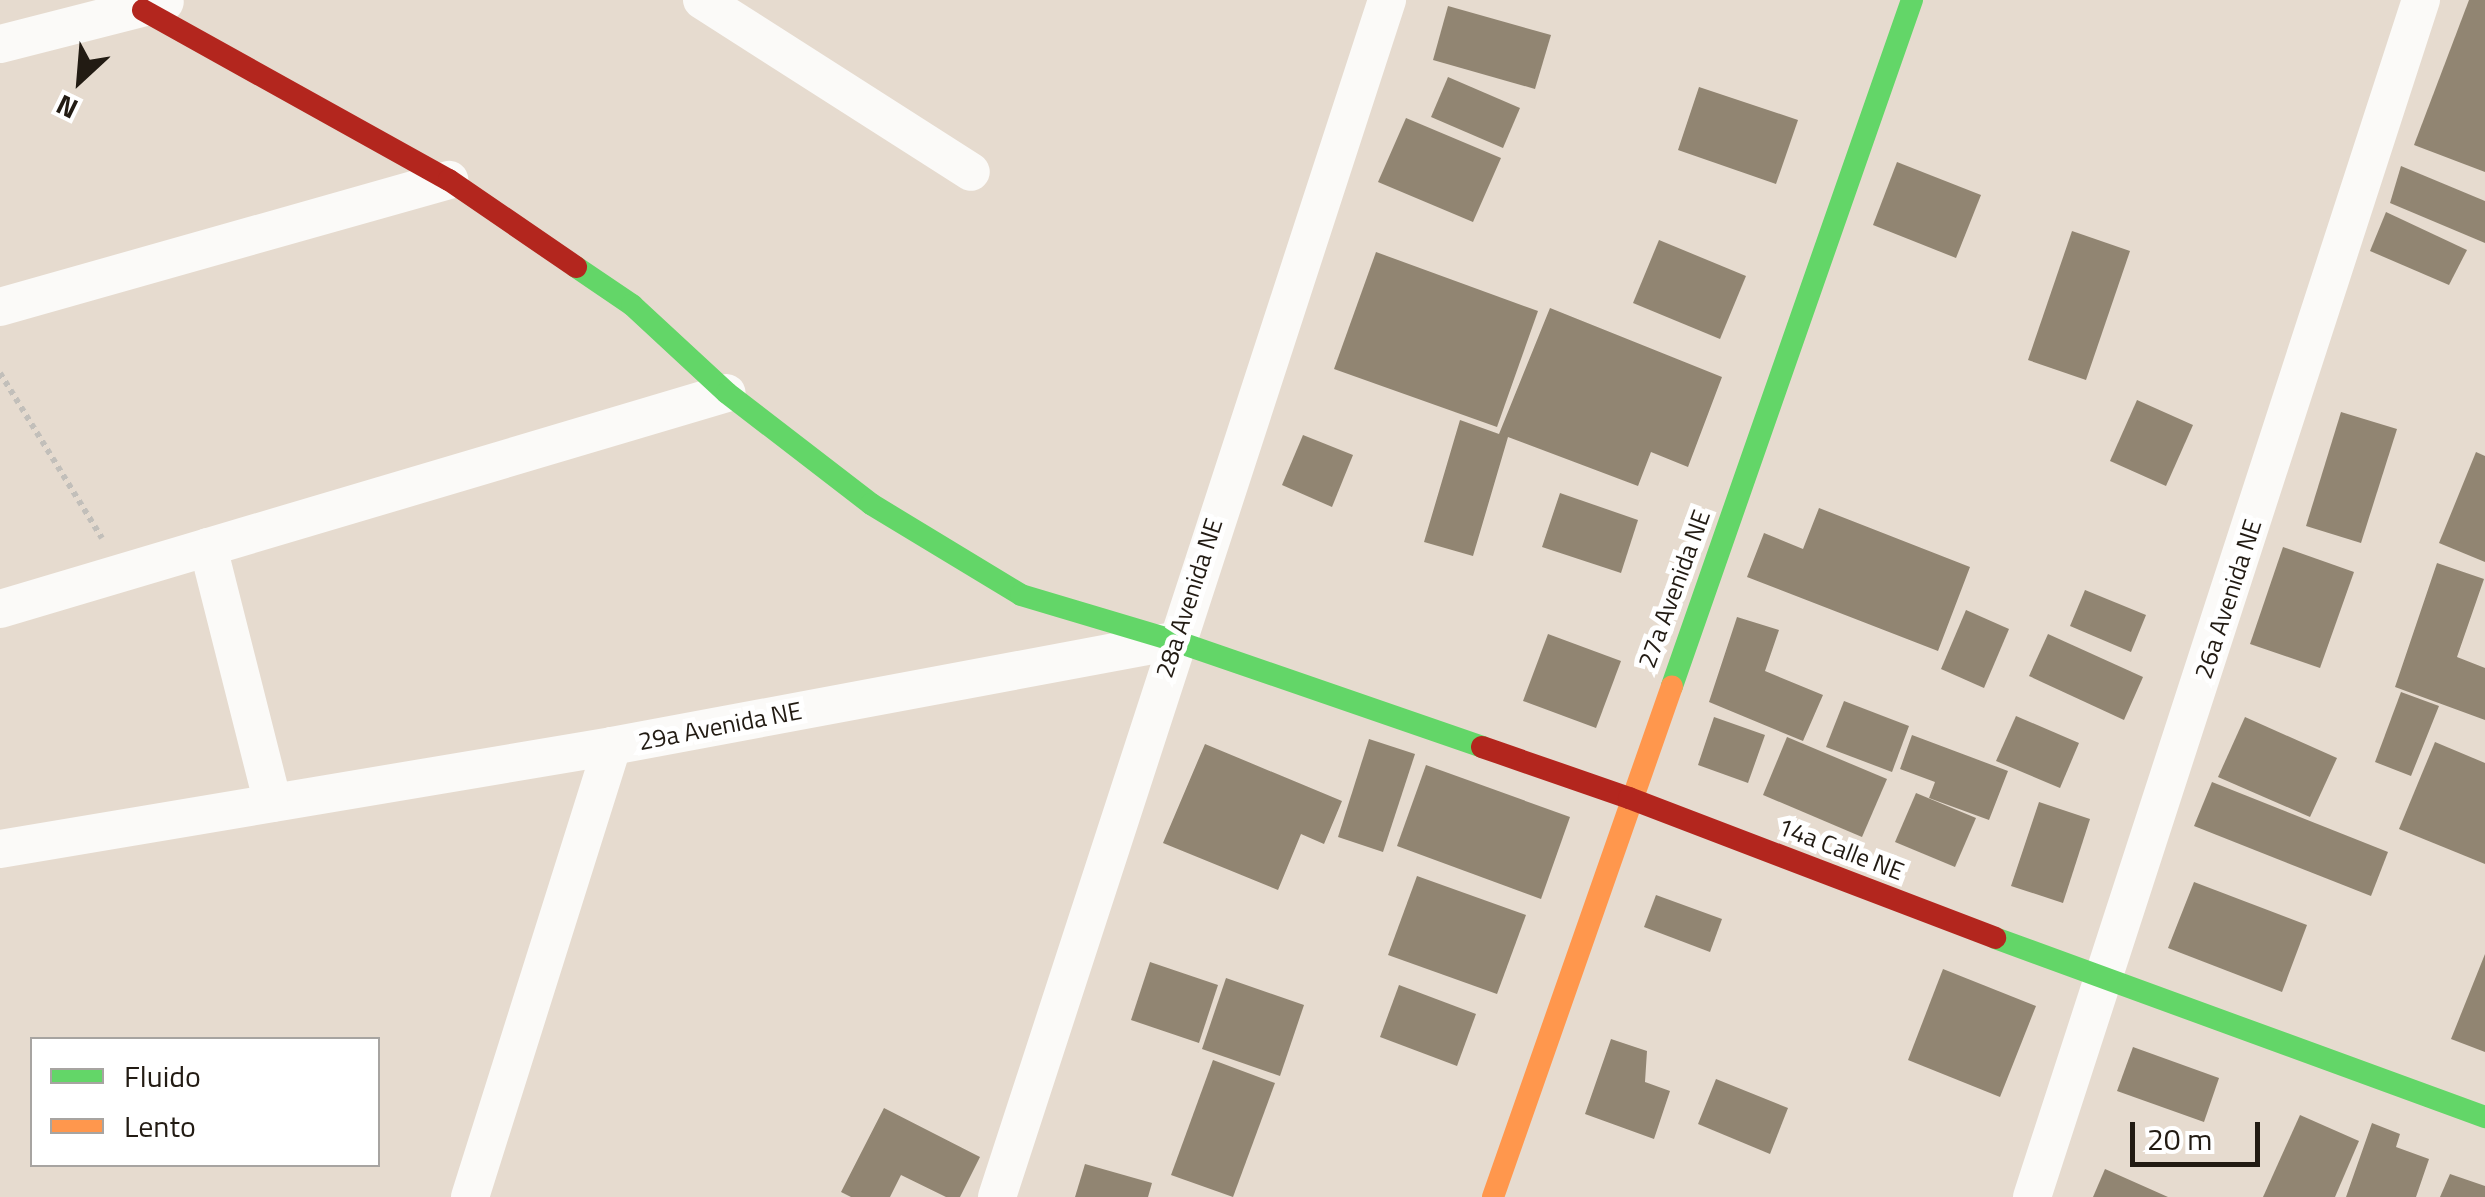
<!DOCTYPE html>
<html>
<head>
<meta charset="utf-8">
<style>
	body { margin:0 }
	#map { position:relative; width:2485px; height:1197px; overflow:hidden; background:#e6dbcf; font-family:"Titillium Web",sans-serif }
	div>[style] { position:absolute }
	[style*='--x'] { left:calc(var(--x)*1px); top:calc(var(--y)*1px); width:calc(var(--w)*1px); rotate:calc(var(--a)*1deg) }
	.building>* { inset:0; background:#918572 }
	.path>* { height:6px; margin-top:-3px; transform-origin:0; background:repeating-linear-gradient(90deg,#c2bfba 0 5px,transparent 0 10px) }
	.street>* { height:38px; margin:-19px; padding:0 19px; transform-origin:19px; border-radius:19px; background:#fbfaf8 }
	.fast>* { height:22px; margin:-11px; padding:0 11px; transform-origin:11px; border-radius:11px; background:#63d668 }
	.slow>* { height:22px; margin:-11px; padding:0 11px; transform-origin:11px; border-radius:11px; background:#ff974d }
	.jam>* { height:22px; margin:-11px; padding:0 11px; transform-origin:11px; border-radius:11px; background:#b3261e }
	span { translate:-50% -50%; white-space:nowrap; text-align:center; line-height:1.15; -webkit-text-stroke:10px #fff; paint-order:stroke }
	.street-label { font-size:25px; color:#221b13 }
	.legend { position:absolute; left:30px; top:1037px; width:350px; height:130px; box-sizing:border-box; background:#fff; border:2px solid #a7a4a1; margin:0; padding:12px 18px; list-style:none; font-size:30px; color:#221b13 }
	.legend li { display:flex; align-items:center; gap:20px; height:50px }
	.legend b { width:50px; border:2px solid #a7a4a1 }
	.north { position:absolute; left:30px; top:30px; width:100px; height:100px; -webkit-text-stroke:8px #fff; paint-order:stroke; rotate:206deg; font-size:28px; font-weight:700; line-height:40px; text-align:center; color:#221b13 }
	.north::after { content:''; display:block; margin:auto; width:35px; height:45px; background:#221b13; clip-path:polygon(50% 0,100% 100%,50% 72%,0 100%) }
	.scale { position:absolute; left:2130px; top:1122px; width:130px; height:45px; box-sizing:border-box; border:5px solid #221b13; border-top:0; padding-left:12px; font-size:30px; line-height:35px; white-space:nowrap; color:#221b13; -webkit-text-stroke:8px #fff; paint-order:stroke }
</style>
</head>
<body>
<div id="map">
	<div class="building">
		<div style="clip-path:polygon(2469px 0,2485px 0,2485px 172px,2414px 145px)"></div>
		<div style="clip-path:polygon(1448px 6px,1551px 35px,1535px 89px,1433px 60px)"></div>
		<div style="clip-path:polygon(1448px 77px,1520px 108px,1503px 148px,1431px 117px)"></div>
		<div style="clip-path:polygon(1699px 87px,1798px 120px,1776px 184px,1678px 150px)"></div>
		<div style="clip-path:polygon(1406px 118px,1501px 158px,1473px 222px,1378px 182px)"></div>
		<div style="clip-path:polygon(1897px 162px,1981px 195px,1956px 258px,1873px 225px)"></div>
		<div style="clip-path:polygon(2401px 166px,2485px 201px,2485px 243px,2390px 203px)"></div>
		<div style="clip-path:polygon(2386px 212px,2467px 250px,2449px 285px,2370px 251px)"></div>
		<div style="clip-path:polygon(2072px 231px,2130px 251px,2086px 380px,2028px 360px)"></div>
		<div style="clip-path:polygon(1659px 240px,1746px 276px,1720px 339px,1633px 303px)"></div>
		<div style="clip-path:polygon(1376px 252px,1538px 311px,1497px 427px,1334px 369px)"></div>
		<div style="clip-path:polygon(1550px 308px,1722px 377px,1688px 467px,1651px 452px,1638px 486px,1508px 437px,1473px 556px,1424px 542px,1460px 420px,1499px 434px)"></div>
		<div style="clip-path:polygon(2137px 400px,2193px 425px,2166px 486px,2110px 461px)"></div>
		<div style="clip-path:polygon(2341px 412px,2397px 429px,2361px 543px,2306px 526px)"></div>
		<div style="clip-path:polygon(1303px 435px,1353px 455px,1332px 507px,1282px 485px)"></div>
		<div style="clip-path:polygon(2476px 452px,2485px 456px,2485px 562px,2439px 543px)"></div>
		<div style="clip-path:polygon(1560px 493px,1638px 520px,1621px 573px,1542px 547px)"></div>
		<div style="clip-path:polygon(1819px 508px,1970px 567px,1938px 651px,1747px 577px,1764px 533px,1803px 549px)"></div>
		<div style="clip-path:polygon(2283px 547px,2354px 572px,2320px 668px,2250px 644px)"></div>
		<div style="clip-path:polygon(2437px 563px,2484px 579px,2457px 657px,2485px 668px,2485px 720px,2395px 687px)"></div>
		<div style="clip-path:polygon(2085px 590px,2146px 615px,2131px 652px,2070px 626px)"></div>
		<div style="clip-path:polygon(1966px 610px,2009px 629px,1984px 688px,1941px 669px)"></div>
		<div style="clip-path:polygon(1737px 617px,1779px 630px,1765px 671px,1823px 695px,1803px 741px,1709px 702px)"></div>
		<div style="clip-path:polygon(1548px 634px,1621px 661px,1596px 728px,1523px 701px)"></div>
		<div style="clip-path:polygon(2048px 634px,2143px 677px,2124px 720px,2029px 676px)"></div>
		<div style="clip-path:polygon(2401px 692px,2439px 706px,2411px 776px,2375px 762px)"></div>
		<div style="clip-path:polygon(1844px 701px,1909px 726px,1892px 772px,1826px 747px)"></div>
		<div style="clip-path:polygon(2016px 716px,2079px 743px,2060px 788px,1996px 761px)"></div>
		<div style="clip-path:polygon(1714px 717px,1765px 735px,1748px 783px,1698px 765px)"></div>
		<div style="clip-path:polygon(2245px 717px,2337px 758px,2310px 817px,2218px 777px)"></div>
		<div style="clip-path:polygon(1912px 735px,2008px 771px,1989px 820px,1929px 798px,1935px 782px,1900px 769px)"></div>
		<div style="clip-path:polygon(1787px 737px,1887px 779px,1862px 837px,1763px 795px)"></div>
		<div style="clip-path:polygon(1369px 739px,1415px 754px,1383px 852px,1338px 837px)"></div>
		<div style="clip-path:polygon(2435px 742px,2485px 763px,2485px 864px,2399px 829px)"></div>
		<div style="clip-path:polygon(1205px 744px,1342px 801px,1324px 844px,1301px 834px,1278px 890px,1163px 843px)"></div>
		<div style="clip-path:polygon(1426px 765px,1570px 817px,1541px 899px,1397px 846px)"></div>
		<div style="clip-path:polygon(2212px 782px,2388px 852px,2371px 896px,2194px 826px)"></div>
		<div style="clip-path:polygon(1916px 793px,1976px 818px,1955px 867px,1895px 842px)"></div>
		<div style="clip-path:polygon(2039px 802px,2090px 819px,2063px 903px,2011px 886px)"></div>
		<div style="clip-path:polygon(1417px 876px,1526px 915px,1497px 994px,1388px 955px)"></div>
		<div style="clip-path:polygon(2194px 882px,2307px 925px,2282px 992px,2168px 948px)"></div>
		<div style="clip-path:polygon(1656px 895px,1722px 919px,1710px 952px,1644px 927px)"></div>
		<div style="clip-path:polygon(2485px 954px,2485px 1052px,2451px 1039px)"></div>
		<div style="clip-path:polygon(1150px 962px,1218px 985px,1199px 1043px,1131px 1020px)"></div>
		<div style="clip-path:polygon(1943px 969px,2036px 1006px,2000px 1097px,1908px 1060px)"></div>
		<div style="clip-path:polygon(1226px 978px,1304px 1005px,1280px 1076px,1202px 1049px)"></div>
		<div style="clip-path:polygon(1399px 985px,1476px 1014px,1457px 1066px,1380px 1037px)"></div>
		<div style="clip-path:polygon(1611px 1039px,1647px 1051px,1645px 1082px,1670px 1091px,1654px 1139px,1585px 1114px)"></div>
		<div style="clip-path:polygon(2133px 1047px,2219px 1078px,2204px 1122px,2117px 1091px)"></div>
		<div style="clip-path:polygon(1213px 1060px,1275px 1083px,1233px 1197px,1171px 1175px)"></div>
		<div style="clip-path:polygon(1716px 1079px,1788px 1108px,1770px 1154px,1698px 1124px)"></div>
		<div style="clip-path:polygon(884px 1108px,980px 1157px,960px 1197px,946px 1197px,901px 1175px,890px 1197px,851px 1197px,841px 1192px)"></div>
		<div style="clip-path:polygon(2300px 1115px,2359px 1141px,2335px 1197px,2263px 1197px)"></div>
		<div style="clip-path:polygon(2372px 1123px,2400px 1134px,2396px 1147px,2429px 1159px,2416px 1197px,2346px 1197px)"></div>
		<div style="clip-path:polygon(1085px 1164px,1152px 1183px,1148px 1197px,1075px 1197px)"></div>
		<div style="clip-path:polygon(2105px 1169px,2168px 1197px,2093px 1197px)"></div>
		<div style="clip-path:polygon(2450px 1174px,2485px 1186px,2485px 1197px,2440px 1197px)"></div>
	</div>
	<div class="path">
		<div style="--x:0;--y:373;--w:194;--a:58.3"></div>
	</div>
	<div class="street">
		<div style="--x:702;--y:0;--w:319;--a:32.6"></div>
		<div style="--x:0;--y:44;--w:170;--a:-14.3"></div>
		<div style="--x:0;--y:307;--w:467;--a:-15.8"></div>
		<div style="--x:208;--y:547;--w:264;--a:75.8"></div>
		<div style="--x:0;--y:609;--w:758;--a:-16.55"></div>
		<div style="--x:0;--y:849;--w:621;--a:-9.55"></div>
		<div style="--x:470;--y:1197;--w:473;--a:-72.5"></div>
		<div style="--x:612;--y:746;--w:566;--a:-10.59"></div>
		<div style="--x:997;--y:1197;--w:1259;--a:-71.95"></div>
		<div style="--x:2032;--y:1197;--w:1259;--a:-72"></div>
	</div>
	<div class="fast">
		<div style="--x:576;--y:267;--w:68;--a:34.2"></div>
		<div style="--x:632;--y:305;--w:129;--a:42.8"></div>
		<div style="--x:727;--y:393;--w:182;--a:37.6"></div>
		<div style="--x:871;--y:504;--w:175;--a:31.2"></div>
		<div style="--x:1021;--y:595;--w:161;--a:16.6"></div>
		<div style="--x:1175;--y:641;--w:325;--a:19"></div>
		<div style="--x:1672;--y:686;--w:727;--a:-70.72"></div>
		<div style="--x:1995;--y:938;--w:522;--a:20.07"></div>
	</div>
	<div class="slow">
		<div style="--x:1493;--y:1197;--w:541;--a:-70.69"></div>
	</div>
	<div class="jam">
		<div style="--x:143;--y:10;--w:350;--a:29.1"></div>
		<div style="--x:449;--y:180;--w:154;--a:34.4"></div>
		<div style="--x:1482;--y:747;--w:156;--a:19.1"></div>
		<div style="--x:1629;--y:798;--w:392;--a:20.9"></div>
	</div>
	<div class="street-label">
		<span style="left:1674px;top:589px;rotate:-70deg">27a Avenida NE</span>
		<span style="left:1189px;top:598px;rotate:-72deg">28a Avenida NE</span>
		<span style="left:2228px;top:599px;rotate:-72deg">26a Avenida NE</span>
		<span style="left:720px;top:726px;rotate:-11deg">29a Avenida NE</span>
		<span style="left:1841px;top:849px;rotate:21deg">14a Calle NE</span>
	</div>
	<ul class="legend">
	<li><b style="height:12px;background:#63d668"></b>Fluido</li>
	<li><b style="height:12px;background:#ff974d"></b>Lento</li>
	</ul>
	<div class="north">N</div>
	<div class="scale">20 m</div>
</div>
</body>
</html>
